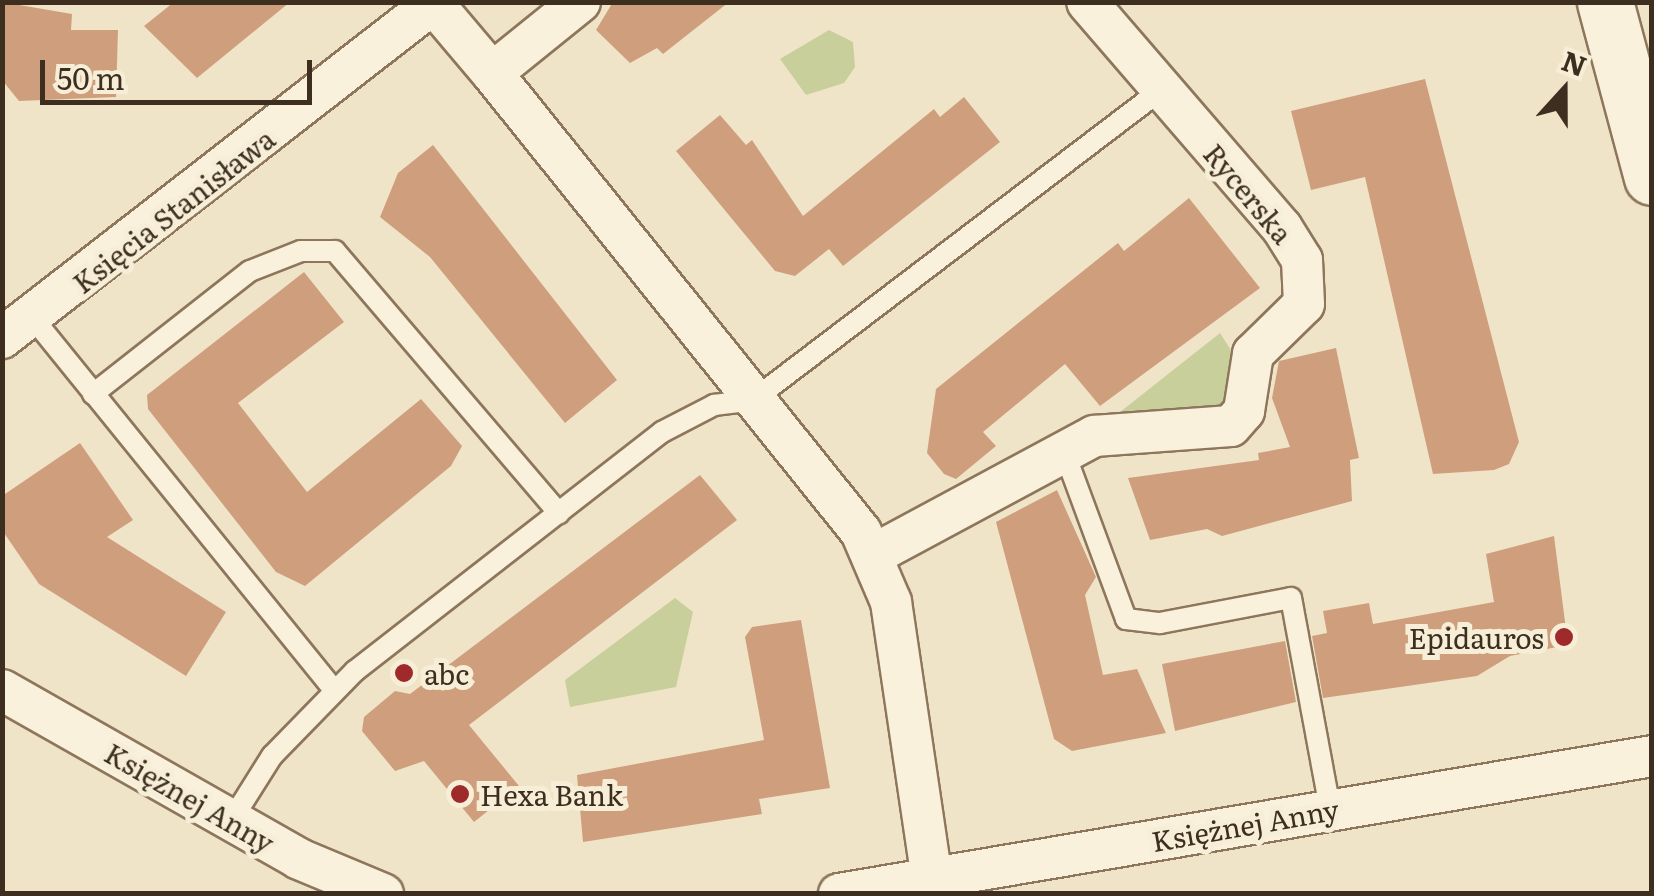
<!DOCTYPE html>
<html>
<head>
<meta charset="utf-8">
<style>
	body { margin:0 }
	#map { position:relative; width:1654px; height:896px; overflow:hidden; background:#f0e4c8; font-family:Literata,serif }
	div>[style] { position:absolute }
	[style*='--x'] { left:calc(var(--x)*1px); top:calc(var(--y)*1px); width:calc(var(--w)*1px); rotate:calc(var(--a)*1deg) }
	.green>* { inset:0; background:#c9cf9b }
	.building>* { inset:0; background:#cf9f7d }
	.roads { filter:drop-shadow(2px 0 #8d765c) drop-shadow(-2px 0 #8d765c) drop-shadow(0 2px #8d765c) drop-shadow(0 -2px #8d765c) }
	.service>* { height:20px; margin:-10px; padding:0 10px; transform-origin:10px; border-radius:10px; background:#faf1dc }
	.minor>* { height:40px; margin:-20px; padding:0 20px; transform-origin:20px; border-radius:20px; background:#faf1dc }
	.secondary>* { height:55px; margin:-27.5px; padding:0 27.5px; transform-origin:27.5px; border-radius:27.5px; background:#faf1dc }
	.dots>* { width:28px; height:28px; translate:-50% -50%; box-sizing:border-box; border:5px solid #f7eed8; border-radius:50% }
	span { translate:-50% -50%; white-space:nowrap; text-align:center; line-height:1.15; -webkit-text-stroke:10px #f7eed8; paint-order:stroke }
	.street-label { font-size:28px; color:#3d2e20 }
	.poi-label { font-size:28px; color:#3d2e20 }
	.right { translate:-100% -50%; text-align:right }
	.left { translate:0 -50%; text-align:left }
	.frame { position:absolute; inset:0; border:5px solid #3d2e20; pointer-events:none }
	.north { position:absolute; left:1514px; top:40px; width:100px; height:100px; -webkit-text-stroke:8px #f7eed8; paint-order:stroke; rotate:21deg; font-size:28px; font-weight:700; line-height:40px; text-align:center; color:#3d2e20 }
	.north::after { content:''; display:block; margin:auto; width:35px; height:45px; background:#3d2e20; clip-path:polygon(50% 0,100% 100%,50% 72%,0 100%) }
	.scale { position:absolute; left:40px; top:60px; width:272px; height:45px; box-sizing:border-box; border:5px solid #3d2e20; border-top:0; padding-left:12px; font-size:30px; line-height:35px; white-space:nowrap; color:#3d2e20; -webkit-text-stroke:8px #f7eed8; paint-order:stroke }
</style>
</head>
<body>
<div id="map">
	<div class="green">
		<div style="clip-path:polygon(829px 30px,853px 42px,855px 67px,844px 83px,806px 95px,780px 59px)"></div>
		<div style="clip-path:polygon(1220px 333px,1234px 355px,1227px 412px,1115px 416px)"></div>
		<div style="clip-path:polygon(675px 598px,693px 612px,676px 687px,570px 707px,565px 680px)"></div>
	</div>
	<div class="building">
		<div style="clip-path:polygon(2px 2px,72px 14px,71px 30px,118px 30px,116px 97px,19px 101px,2px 80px)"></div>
		<div style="clip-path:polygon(174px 2px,290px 2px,197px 78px,144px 26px)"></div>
		<div style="clip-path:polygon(613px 2px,729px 2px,663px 54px,657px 48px,630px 63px,596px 30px)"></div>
		<div style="clip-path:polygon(1425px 79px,1519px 442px,1509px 464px,1494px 470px,1433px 474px,1365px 177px,1311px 190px,1291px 111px)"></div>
		<div style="clip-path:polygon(964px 97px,1000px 142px,843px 266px,829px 249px,795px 276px,775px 271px,676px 151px,720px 115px,746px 145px,752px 140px,803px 216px,934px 109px,940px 117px)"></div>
		<div style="clip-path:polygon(433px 145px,617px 380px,565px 423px,430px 257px,380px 217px,398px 173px)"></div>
		<div style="clip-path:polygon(1189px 198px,1260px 288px,1100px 406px,1065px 364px,983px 432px,996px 446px,956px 479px,944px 474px,927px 453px,936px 389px,1118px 243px,1124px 251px)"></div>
		<div style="clip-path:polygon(304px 272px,344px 322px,238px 403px,307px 492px,421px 399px,462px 446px,451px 466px,305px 586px,276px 572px,148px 409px,147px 395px)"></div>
		<div style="clip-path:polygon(1336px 348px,1359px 458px,1350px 460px,1352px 501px,1222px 536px,1207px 529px,1150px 540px,1128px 478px,1259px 460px,1258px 453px,1290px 447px,1272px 398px,1279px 361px)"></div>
		<div style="clip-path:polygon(80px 443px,133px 520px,107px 537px,226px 612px,186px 676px,39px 584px,2px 530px,2px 496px)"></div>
		<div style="clip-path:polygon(700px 475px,737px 520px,469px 725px,519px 786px,474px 822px,424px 761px,395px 771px,362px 731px,364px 717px,395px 691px,410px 694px)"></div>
		<div style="clip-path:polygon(1057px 490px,1096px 577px,1085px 595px,1103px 675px,1137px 669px,1166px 733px,1072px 751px,1054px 739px,996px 522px)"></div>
		<div style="clip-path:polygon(1554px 536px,1568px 645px,1510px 656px,1477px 676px,1323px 698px,1312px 636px,1327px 633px,1323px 611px,1369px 603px,1373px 624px,1494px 602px,1486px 554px)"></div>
		<div style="clip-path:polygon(801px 620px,830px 788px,759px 799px,762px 814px,583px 842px,577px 775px,764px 740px,745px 637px,752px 627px)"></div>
		<div style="clip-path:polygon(1285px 641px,1296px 702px,1175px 731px,1162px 664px)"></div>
	</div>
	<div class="roads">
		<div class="service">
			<div style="--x:32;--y:317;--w:480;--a:51"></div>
			<div style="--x:93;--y:394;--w:199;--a:-38.1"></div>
			<div style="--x:250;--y:271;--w:55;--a:-21.4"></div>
			<div style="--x:301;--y:251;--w:34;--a:0"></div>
			<div style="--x:335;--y:251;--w:345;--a:49.5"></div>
			<div style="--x:1065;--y:454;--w:176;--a:69.7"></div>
			<div style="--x:1126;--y:619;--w:34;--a:7"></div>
			<div style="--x:1160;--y:623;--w:133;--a:-10.8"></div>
			<div style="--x:1291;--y:598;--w:215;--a:79.5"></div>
			<div style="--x:231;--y:821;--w:77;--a:-57.8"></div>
			<div style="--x:272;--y:756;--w:119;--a:-45.7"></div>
			<div style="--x:355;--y:671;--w:389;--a:-37.9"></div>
			<div style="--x:662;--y:432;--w:59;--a:-27.4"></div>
			<div style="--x:714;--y:405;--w:39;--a:-7"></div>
			<div style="--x:753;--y:400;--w:512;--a:-37.23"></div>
		</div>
		<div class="minor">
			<div style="--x:432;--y:2;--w:93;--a:49.8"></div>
			<div style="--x:580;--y:2;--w:113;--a:141.1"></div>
			<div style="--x:492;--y:73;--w:589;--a:51.2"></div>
			<div style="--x:861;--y:532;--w:76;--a:66.8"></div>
			<div style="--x:891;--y:602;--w:295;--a:81.6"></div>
			<div style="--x:2;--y:338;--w:548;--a:-37.81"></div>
			<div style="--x:873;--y:555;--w:251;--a:-28.3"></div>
			<div style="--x:1094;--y:436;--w:137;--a:-4.2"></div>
			<div style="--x:1231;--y:426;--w:20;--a:-49"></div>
			<div style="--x:1244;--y:411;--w:58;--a:-81"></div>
			<div style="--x:1253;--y:354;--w:71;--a:-44.4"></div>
			<div style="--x:1304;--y:304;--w:44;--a:-92.6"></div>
			<div style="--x:1302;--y:260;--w:38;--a:-122"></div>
			<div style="--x:1282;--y:228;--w:298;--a:-130.8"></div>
			<div style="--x:2;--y:690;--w:342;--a:29.6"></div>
			<div style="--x:299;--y:859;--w:91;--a:22.6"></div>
			<div style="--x:839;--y:894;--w:825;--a:-9.63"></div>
		</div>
		<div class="secondary">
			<div style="--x:1605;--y:2;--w:181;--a:75"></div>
		</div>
	</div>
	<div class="dots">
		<div style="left:1564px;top:637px;background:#9e2a2b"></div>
		<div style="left:404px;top:673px;background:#9e2a2b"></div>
		<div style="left:460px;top:794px;background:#9e2a2b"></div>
	</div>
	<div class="street-label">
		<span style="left:1249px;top:193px;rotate:50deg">Rycerska</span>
		<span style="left:173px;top:210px;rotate:-38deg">Księcia Stanisława</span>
		<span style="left:190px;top:797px;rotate:30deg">Księżnej Anny</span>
		<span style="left:1245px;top:824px;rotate:-10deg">Księżnej Anny</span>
	</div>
	<div class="poi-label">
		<span class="right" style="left:1544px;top:637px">Epidauros</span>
		<span class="left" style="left:424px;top:673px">abc</span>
		<span class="left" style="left:480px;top:794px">Hexa Bank</span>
	</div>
	<div class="frame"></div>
	<div class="north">N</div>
	<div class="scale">50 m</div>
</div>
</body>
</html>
